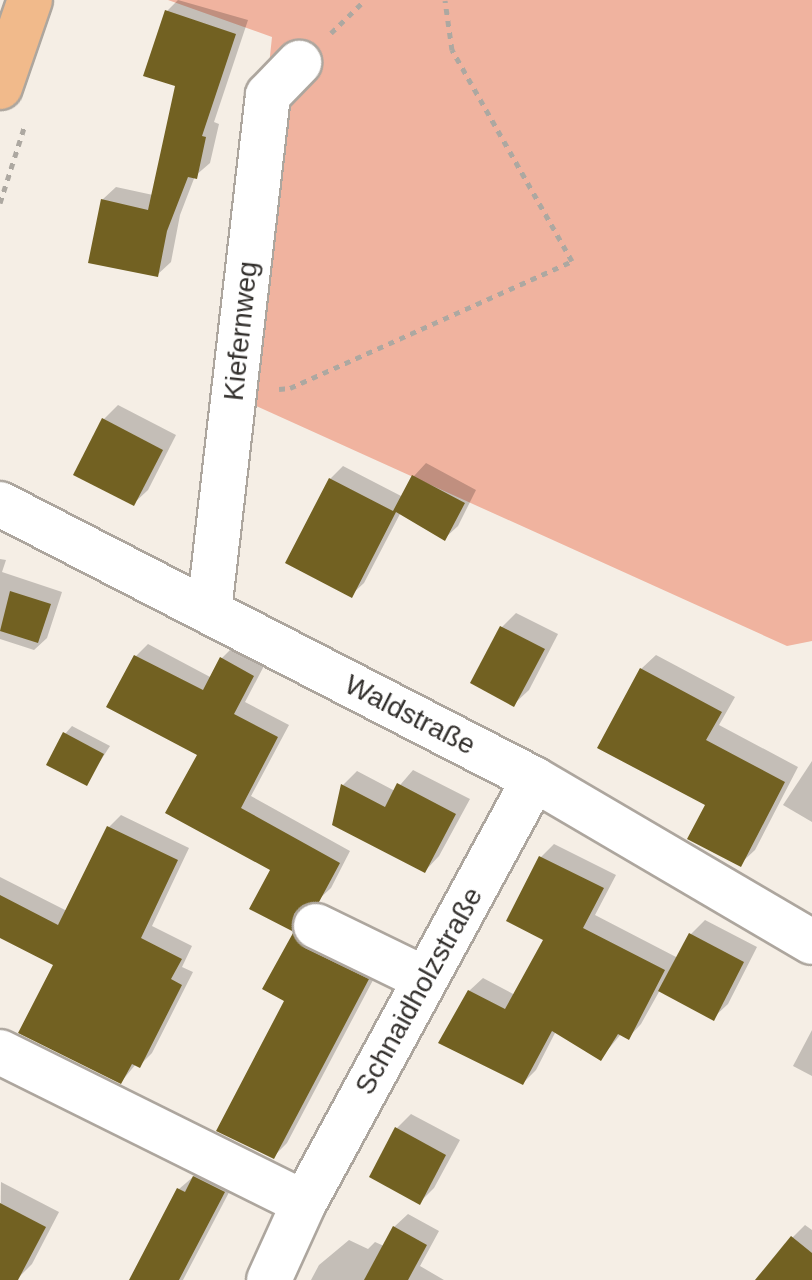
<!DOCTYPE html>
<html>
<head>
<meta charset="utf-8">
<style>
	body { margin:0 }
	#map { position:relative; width:812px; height:1280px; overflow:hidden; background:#f5eee5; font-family:Arial,sans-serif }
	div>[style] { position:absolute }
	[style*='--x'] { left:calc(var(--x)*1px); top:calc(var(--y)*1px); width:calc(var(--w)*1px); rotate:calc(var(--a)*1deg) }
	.green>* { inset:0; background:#f0b39f }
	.shadow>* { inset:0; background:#0003 }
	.building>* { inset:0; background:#726122 }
	.path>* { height:5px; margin-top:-2.5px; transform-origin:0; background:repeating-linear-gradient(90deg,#ada8a1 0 6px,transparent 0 12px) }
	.roads { filter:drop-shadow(2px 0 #ada69e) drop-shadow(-2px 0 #ada69e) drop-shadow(0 2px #ada69e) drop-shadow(0 -2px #ada69e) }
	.minor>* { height:44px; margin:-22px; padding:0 22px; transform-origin:22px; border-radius:22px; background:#fff }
	.major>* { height:44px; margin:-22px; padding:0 22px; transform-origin:22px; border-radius:22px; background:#f1ba8b }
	span { translate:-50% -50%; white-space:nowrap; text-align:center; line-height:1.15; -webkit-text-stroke:8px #fff; paint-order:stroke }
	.street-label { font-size:28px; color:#34312e }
</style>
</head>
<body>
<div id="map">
	<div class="green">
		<div style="clip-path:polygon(168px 0,812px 0,812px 641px,787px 646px,234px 396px,272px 37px)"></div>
	</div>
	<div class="shadow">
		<div style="clip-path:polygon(178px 0,248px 20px,214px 122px,219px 124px,210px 163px,195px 176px,180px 215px,171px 262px,157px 275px,102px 200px,116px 187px,153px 195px,177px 85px,167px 11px)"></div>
		<div style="clip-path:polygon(118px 405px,176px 435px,148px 490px,133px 504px,104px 419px)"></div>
		<div style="clip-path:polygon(426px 463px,476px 490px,458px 526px,445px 538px,401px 512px,364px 583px,351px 595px,330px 479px,343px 466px,403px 497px,414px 476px)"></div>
		<div style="clip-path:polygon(0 559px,6px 560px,2px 572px,62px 592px,47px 638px,34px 650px,0 639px)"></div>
		<div style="clip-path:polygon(516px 613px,558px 634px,529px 690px,514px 704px,501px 628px)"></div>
		<div style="clip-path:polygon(148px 644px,212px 678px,221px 659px,233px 647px,265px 664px,245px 702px,289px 725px,251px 796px,350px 851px,331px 888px,318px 900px,305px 903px,303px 918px,292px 929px,273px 869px,199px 754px,109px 706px,136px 656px)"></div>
		<div style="clip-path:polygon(656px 655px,735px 697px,719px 725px,798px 767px,755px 850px,740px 864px,641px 669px)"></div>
		<div style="clip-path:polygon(72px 726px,110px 746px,86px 783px,65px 734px)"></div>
		<div style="clip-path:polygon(812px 761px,812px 822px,783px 805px)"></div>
		<div style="clip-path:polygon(413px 770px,470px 799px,439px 856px,425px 871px,343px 785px,357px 771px,395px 791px)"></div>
		<div style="clip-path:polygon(121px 815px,189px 848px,152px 926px,192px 946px,182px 967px,193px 972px,152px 1053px,139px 1066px,136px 1064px,121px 1082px,55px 964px,0 936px,0 877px,67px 911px,109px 827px)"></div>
		<div style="clip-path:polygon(554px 844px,616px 875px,595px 915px,678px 958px,691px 934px,705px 920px,757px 947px,728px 1004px,713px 1018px,660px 990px,641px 1024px,628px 1038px,621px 1034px,601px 1058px,556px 1031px,536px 1070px,523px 1083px,441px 1042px,469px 991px,483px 978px,515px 995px,545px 939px,509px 920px,541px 857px)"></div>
		<div style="clip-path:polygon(307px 921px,381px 965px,287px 1143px,274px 1156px,287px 1000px,265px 988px,294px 934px)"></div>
		<div style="clip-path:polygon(812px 1030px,812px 1076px,793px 1066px)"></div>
		<div style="clip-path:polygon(411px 1114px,460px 1140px,434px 1188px,420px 1202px,397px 1128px)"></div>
		<div style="clip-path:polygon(207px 1165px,236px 1179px,183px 1280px,131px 1280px,179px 1189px)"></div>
		<div style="clip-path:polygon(1px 1182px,59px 1212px,32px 1264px,17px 1279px,0 1270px)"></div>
		<div style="clip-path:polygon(408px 1214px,439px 1231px,420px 1266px,444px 1280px,311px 1280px,319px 1265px,349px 1240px,368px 1249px,375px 1242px,384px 1246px,394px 1227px)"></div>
		<div style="clip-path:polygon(805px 1225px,812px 1230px,812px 1280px,782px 1280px,792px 1238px)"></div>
	</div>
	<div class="building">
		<div style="clip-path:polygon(165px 10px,236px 34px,202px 136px,206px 137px,197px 179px,188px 177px,167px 231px,158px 277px,88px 263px,101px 199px,148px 210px,175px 86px,143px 76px)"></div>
		<div style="clip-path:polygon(102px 418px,163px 450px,134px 506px,73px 475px)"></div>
		<div style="clip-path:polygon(412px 475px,465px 503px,445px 541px,396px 512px,352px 598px,285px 563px,329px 478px,393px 511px)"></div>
		<div style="clip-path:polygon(10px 591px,51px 604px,38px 643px,0 631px)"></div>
		<div style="clip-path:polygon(500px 626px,545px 649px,514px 707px,470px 683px)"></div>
		<div style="clip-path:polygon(134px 655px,203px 690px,220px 657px,254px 676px,234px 714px,278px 737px,241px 808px,340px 863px,319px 902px,303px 905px,294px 914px,292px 931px,249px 909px,270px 870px,165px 813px,197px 755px,106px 707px)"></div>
		<div style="clip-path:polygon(640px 668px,722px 712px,706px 740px,785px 782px,741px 867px,687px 839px,705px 805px,597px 748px)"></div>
		<div style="clip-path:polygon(63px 732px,104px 754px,87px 786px,46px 765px)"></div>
		<div style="clip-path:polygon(397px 783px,456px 814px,425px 873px,332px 825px,341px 784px,385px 807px)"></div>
		<div style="clip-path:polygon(107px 826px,178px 860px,141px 938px,182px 959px,171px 979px,182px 985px,140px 1068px,132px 1064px,121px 1084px,18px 1033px,53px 965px,0 938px,0 895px,58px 925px)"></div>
		<div style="clip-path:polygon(539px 856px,604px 888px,583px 928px,665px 970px,629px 1040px,618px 1034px,601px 1061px,552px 1031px,523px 1085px,438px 1043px,468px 990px,505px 1009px,543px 940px,506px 921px)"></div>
		<div style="clip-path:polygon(293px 933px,305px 948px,369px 979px,274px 1159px,216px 1131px,284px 1001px,262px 989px)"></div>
		<div style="clip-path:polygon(689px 933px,744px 962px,714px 1021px,658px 991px)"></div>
		<div style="clip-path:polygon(395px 1127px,446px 1155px,420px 1205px,369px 1177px)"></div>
		<div style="clip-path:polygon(193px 1176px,225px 1192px,179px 1280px,129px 1280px,177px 1188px,185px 1192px)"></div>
		<div style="clip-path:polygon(0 1203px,46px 1227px,18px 1280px,0 1280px)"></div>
		<div style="clip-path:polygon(393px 1226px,427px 1245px,408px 1280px,364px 1280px)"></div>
		<div style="clip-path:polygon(791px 1236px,812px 1253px,812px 1280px,755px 1280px)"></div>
	</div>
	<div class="path">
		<div style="--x:331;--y:33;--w:47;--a:-44.1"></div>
		<div style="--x:0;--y:203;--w:79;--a:-72.3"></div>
		<div style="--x:279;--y:389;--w:11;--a:-5"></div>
		<div style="--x:290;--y:388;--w:309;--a:-24.2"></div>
		<div style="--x:572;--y:261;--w:243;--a:-119.6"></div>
		<div style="--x:452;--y:50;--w:50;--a:-98"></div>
	</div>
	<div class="roads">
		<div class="minor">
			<div style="--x:0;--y:504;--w:601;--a:27.25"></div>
			<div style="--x:534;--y:779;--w:322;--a:30.4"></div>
			<div style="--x:209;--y:611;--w:519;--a:-83.48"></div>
			<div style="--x:268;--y:95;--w:45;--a:-45.9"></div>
			<div style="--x:316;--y:926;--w:121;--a:25.9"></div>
			<div style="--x:0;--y:1052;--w:339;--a:26.4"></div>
			<div style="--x:269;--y:1280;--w:85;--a:-65.6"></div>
			<div style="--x:304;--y:1203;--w:482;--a:-61.5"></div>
		</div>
		<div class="major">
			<div style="--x:0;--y:87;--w:92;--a:-71"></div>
		</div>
	</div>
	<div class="street-label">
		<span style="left:241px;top:331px;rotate:-84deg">Kiefernweg</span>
		<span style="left:410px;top:715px;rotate:27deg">Waldstraße</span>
		<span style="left:419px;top:991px;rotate:-61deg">Schnaidholzstraße</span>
	</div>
</div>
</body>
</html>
